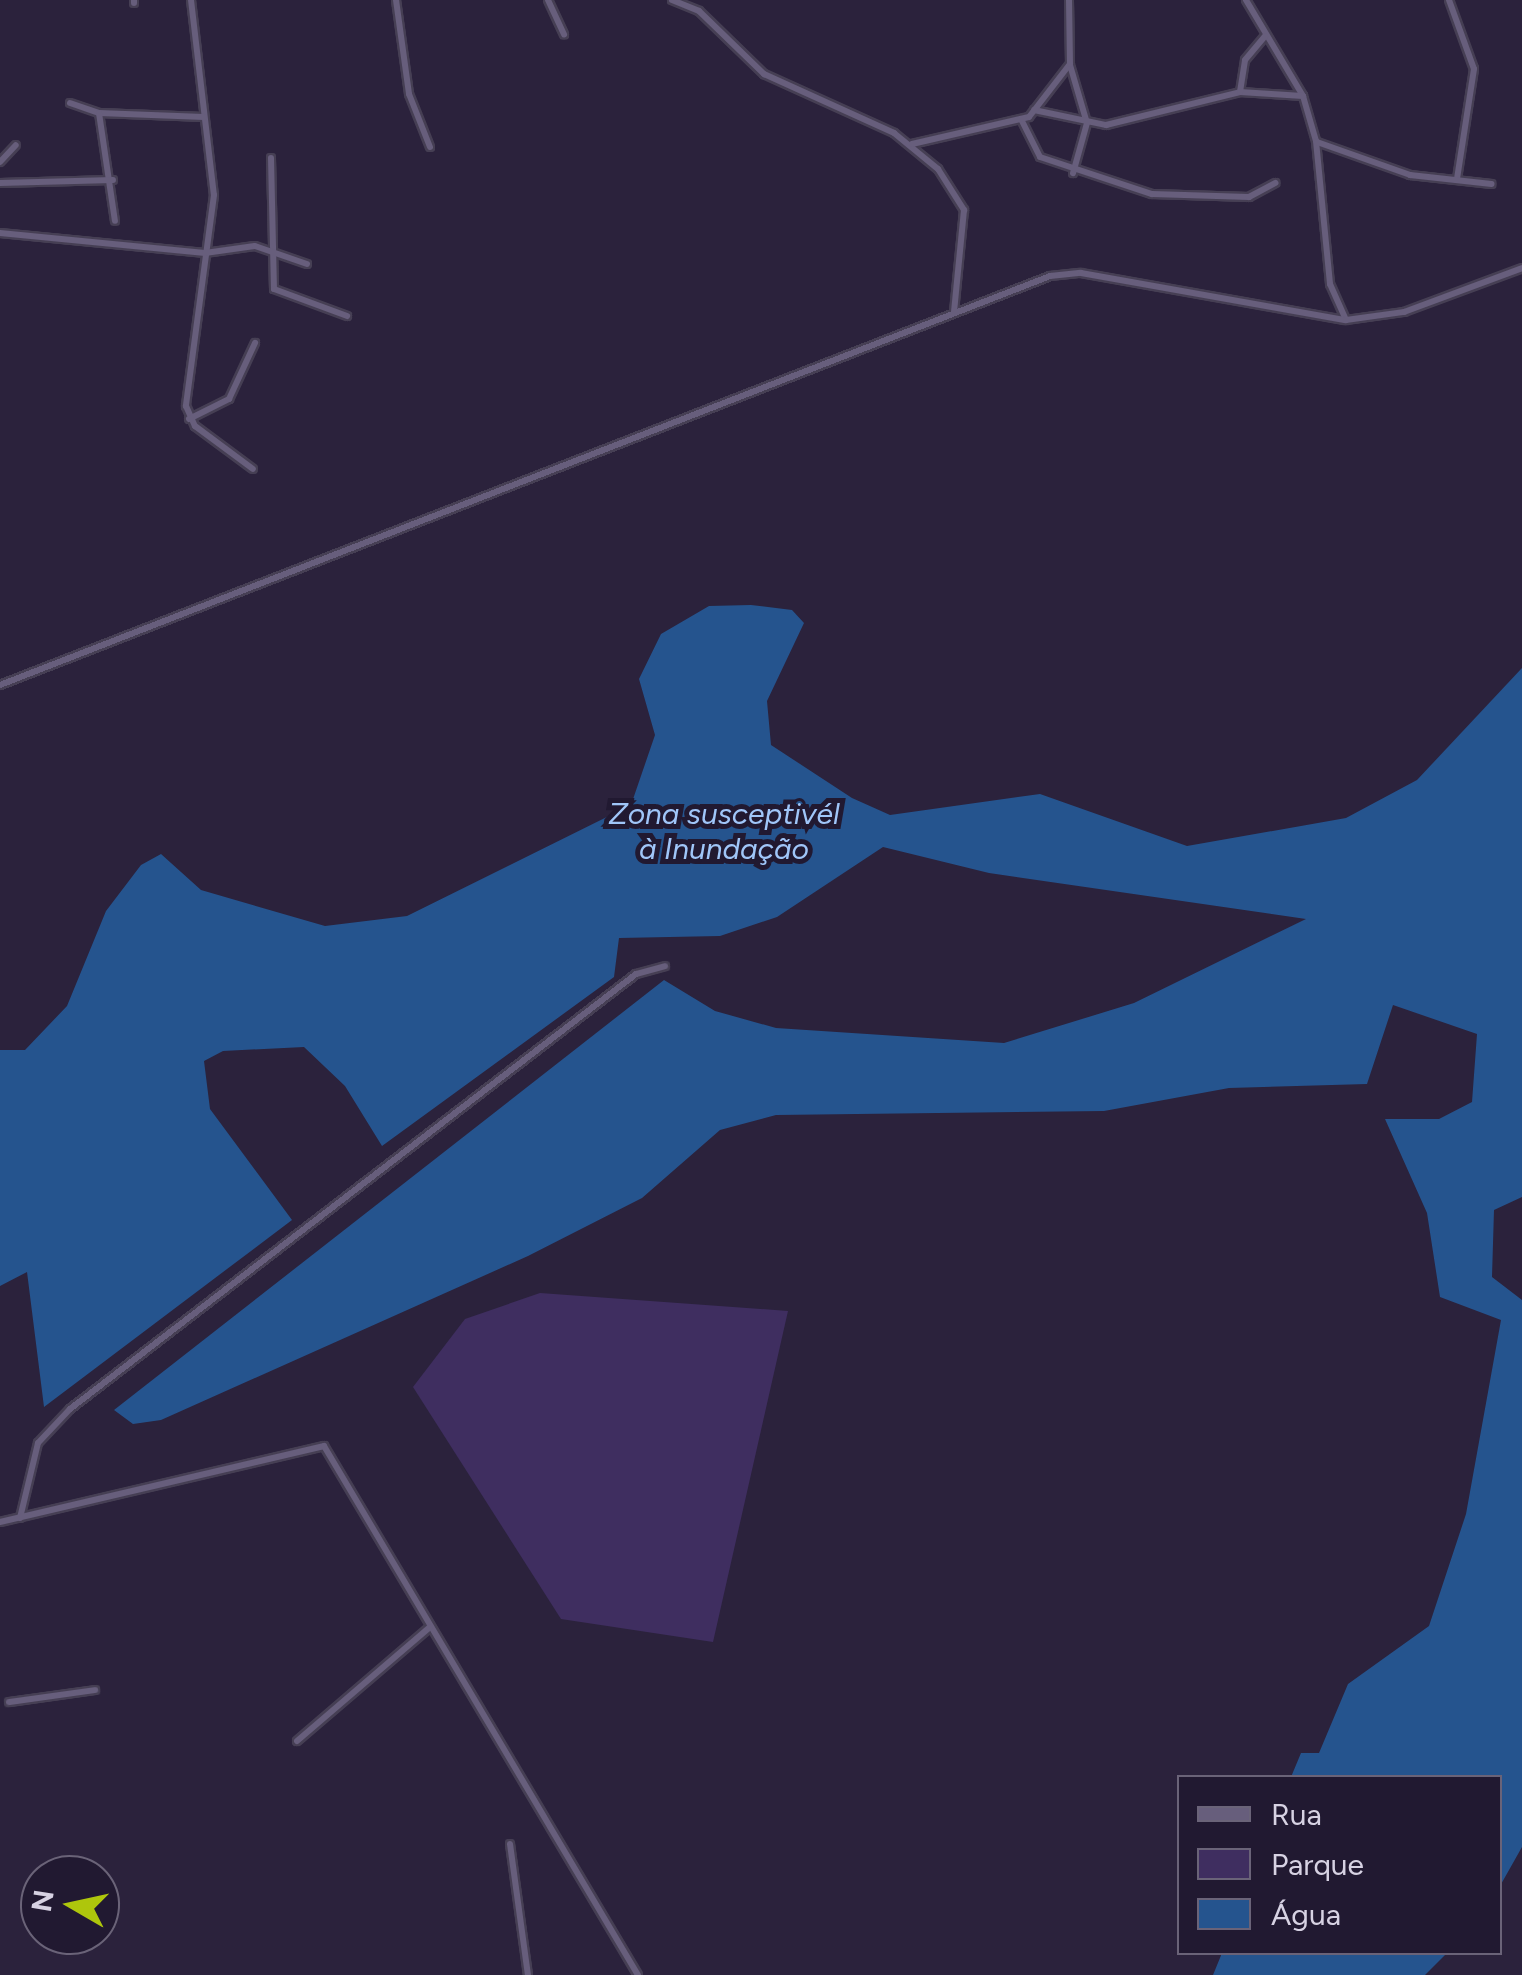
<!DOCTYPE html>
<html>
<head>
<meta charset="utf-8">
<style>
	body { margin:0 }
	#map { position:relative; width:1522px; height:1975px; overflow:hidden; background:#2b223c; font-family:Figtree,sans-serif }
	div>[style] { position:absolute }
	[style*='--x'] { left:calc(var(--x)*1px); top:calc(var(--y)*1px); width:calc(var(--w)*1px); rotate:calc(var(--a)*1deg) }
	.green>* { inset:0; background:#3f2e60 }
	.water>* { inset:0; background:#25548e }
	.roads { filter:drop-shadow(2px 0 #463f54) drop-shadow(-2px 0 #463f54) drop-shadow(0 2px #463f54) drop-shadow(0 -2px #463f54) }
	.street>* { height:6px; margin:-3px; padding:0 3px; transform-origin:3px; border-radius:3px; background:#675e7c }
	span { translate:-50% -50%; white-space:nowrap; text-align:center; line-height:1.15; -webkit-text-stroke:10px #211931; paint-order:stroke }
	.water-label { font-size:30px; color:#a0c6f9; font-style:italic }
	.legend { position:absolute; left:1177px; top:1775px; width:325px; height:180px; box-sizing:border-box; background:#211931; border:2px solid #6a6378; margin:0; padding:12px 18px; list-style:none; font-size:30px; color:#d7d2e3 }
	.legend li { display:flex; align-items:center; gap:20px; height:50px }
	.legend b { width:50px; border:2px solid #6a6378 }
	.north { position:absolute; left:20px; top:1855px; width:100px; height:100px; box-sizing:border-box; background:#211931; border:2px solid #6a6378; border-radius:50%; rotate:279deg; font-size:28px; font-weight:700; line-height:40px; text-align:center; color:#d7d2e3 }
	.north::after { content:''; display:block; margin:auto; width:35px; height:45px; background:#aec60c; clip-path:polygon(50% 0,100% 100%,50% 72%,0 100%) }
</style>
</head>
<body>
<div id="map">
	<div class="green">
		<div style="clip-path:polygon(540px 1293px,788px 1311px,713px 1642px,561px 1619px,413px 1387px,465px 1319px)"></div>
	</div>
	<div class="water">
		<div style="clip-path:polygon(751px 605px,792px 610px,804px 623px,767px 701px,771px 745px,852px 798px,890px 815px,1040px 794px,1187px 846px,1346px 818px,1417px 780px,1522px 668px,1522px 1197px,1494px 1210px,1492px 1277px,1522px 1300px,1522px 1847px,1500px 1886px,1500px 1778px,1291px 1777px,1301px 1753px,1319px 1753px,1348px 1684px,1429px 1626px,1466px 1514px,1501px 1320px,1440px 1297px,1427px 1213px,1385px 1119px,1439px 1119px,1472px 1102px,1477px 1034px,1393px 1005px,1367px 1084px,1229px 1088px,1104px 1111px,776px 1115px,720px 1130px,642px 1198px,528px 1256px,161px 1420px,133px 1424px,114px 1410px,664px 980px,715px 1011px,776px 1028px,1004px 1043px,1134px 1003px,1306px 919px,989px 873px,883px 847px,777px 917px,720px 936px,619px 938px,614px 977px,382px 1146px,345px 1086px,304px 1047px,223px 1051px,204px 1061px,210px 1109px,292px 1220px,44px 1407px,27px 1272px,0 1286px,0 1050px,25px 1050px,67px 1006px,106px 911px,141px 865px,161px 854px,201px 890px,325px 926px,407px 916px,631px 805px,655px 735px,639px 679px,661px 634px,709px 606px)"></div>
		<div style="clip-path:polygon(1222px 1953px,1222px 1952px,1447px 1953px,1425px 1975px,1213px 1975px)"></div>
	</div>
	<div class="roads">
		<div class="street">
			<div style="--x:134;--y:0;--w:3;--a:90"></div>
			<div style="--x:191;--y:0;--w:196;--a:83.3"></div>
			<div style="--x:214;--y:195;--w:213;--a:97.6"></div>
			<div style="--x:186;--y:406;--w:22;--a:66"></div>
			<div style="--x:195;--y:426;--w:72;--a:36.6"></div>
			<div style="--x:396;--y:0;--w:95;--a:82.1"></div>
			<div style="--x:409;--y:94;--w:57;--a:68.4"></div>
			<div style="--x:548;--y:0;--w:38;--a:65"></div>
			<div style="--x:672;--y:0;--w:29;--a:22"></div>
			<div style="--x:699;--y:11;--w:91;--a:44.1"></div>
			<div style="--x:764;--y:74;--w:143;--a:24.4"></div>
			<div style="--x:894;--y:133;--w:57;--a:39.3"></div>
			<div style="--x:938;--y:169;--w:49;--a:57.6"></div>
			<div style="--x:964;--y:210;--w:102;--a:95.6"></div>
			<div style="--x:1246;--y:0;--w:112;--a:59.3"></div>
			<div style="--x:1303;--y:96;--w:47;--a:73.9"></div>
			<div style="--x:1316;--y:141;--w:144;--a:84.4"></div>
			<div style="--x:1330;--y:284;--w:39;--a:66"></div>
			<div style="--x:1449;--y:0;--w:73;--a:70.1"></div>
			<div style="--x:1474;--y:69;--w:111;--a:98.8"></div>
			<div style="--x:1070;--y:65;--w:60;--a:73.7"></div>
			<div style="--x:1087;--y:123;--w:52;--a:105.6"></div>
			<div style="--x:1240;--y:92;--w:63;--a:3.6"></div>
			<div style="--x:70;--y:103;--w:31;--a:19"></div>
			<div style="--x:99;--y:113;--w:105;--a:2.2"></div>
			<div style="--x:1034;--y:110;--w:74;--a:11.8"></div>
			<div style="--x:1106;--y:125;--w:138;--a:-13.8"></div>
			<div style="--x:1240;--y:92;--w:32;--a:-81"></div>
			<div style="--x:1245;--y:60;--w:31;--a:-50"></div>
			<div style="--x:99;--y:113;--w:109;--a:81.6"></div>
			<div style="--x:1022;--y:121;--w:40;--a:63.4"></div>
			<div style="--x:1040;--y:157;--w:118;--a:18.3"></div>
			<div style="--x:1152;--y:194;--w:97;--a:1.8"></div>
			<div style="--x:1249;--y:197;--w:30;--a:-28"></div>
			<div style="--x:1317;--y:142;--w:99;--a:19.5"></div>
			<div style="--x:1410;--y:175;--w:82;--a:6.3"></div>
			<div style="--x:912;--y:144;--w:120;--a:-13"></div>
			<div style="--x:1029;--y:117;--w:67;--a:-52.3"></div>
			<div style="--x:1070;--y:64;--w:64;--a:-90.9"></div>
			<div style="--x:271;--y:158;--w:131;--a:88.7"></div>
			<div style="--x:274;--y:289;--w:78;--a:20.3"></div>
			<div style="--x:0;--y:162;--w:23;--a:-47"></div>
			<div style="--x:0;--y:183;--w:113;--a:-1.5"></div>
			<div style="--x:0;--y:233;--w:206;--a:5.6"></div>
			<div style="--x:205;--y:253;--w:50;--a:-8"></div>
			<div style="--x:255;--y:246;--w:55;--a:19.1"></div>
			<div style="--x:189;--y:419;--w:45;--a:-26.6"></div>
			<div style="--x:229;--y:399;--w:62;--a:-65.1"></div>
			<div style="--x:0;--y:685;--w:1127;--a:-21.28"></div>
			<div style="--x:1050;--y:276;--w:31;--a:-6"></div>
			<div style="--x:1081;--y:273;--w:269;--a:10.1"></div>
			<div style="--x:1346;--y:320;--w:59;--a:-7.9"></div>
			<div style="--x:1404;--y:312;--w:126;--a:-20.4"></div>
			<div style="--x:20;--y:1518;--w:77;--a:-76.5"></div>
			<div style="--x:38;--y:1443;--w:47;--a:-46.7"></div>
			<div style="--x:70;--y:1409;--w:714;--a:-37.54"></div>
			<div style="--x:636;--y:974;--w:30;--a:-15"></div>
			<div style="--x:0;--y:1522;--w:333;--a:-13.2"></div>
			<div style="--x:324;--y:1446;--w:615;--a:59.31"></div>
			<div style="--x:9;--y:1702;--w:87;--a:-7.9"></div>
			<div style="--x:297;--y:1741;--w:175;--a:-40.6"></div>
			<div style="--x:510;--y:1844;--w:132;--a:82.2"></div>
		</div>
	</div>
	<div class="water-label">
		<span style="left:724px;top:831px">Zona susceptivél<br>à Inundação</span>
	</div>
	<ul class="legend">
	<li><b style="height:12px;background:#675e7c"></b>Rua</li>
	<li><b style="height:28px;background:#3f2e60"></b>Parque</li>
	<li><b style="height:28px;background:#25548e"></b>Água</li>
	</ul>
	<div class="north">N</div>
</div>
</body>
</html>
